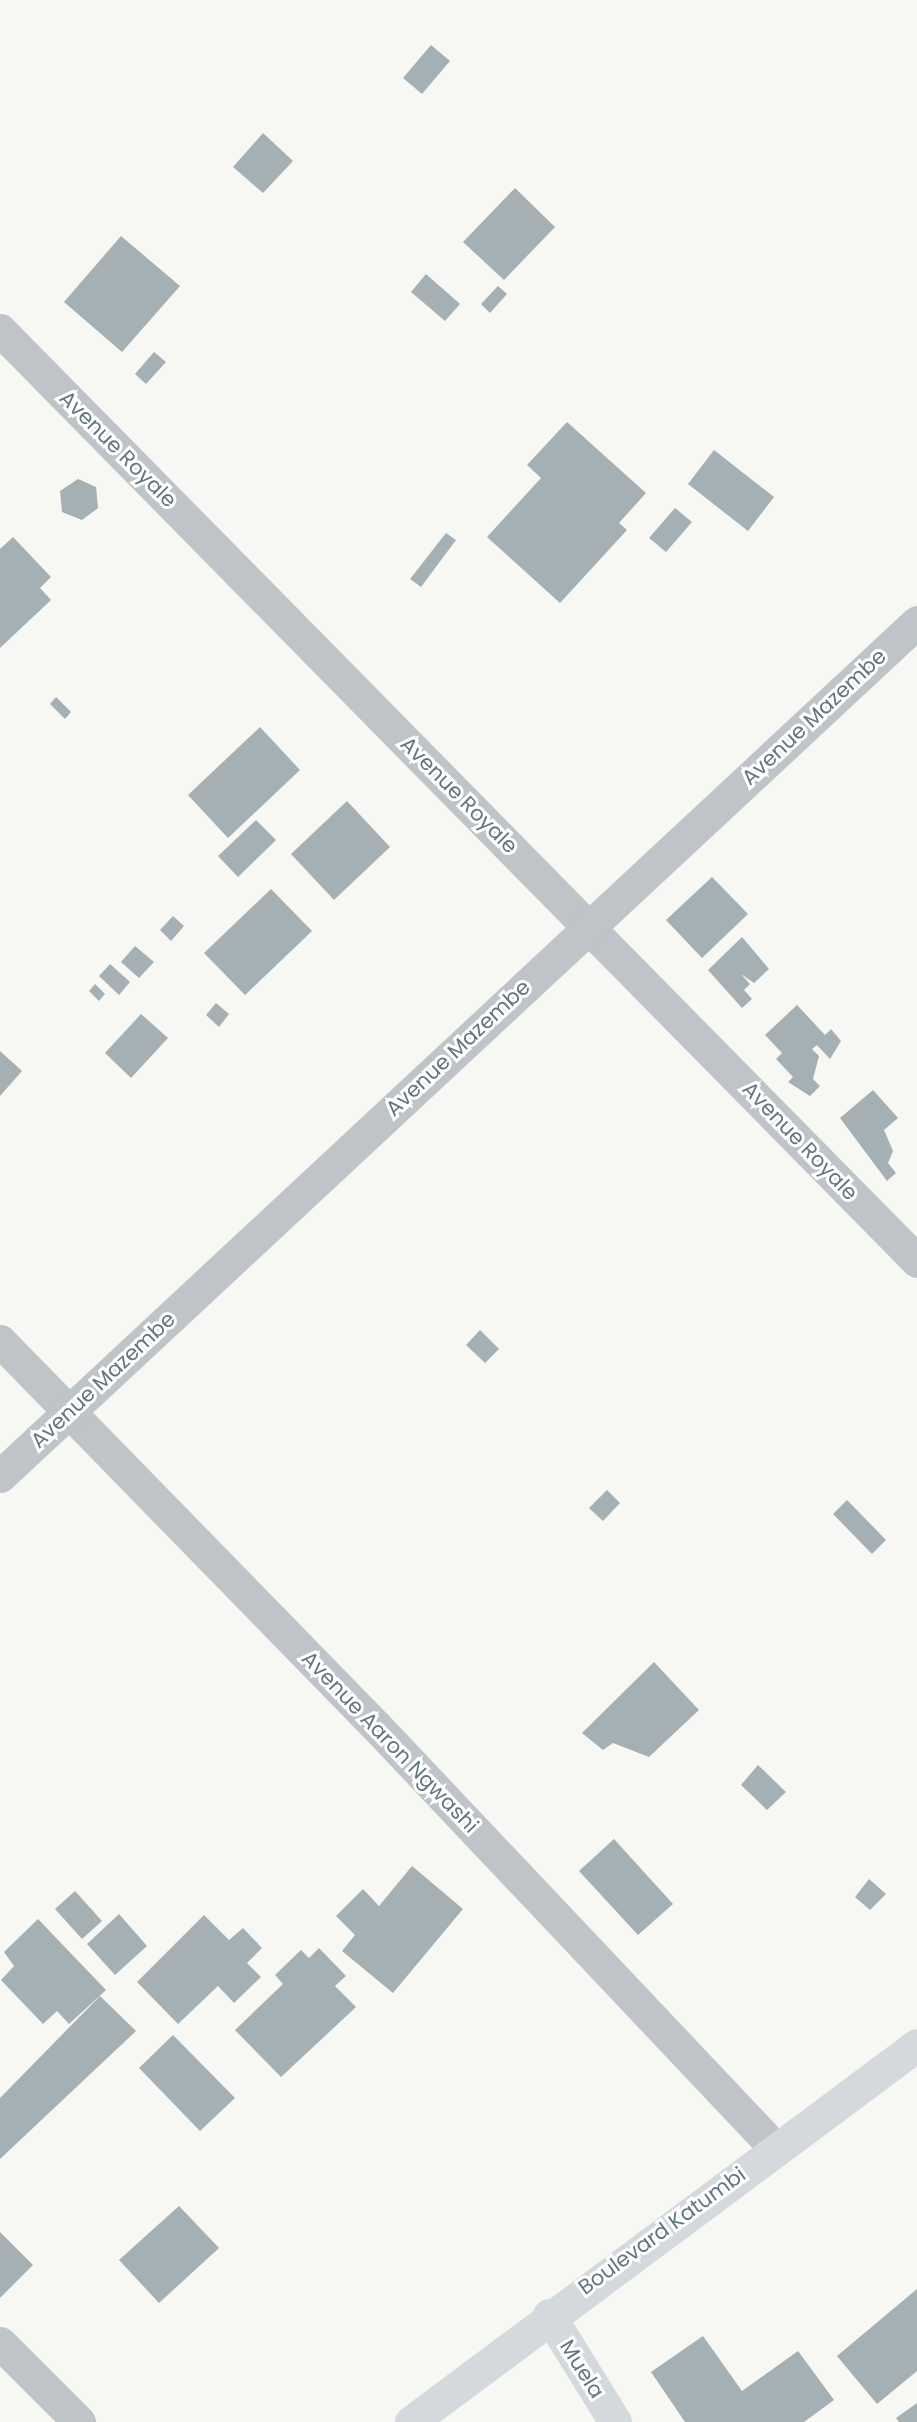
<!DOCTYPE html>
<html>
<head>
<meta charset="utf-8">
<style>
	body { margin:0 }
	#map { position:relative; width:917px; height:2422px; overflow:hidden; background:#f7f7f4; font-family:Poppins,sans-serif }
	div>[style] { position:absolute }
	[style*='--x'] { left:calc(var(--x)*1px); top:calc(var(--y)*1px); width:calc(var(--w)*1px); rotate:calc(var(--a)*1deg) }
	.building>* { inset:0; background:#a5b0b4 }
	.street>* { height:33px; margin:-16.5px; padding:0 16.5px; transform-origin:16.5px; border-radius:16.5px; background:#bec4c7 }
	.secondary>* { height:33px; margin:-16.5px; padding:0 16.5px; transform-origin:16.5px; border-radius:16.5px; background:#d3d9dc }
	span { translate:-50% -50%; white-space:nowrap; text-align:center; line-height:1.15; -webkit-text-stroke:6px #fff; paint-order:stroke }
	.street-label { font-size:21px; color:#627780 }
</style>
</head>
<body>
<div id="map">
	<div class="building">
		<div style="clip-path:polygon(431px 45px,450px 61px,422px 94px,403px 78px)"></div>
		<div style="clip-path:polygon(263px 133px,293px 161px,263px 193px,233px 167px)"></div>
		<div style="clip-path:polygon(515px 188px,555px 227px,504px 280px,463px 242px)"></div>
		<div style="clip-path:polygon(121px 236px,180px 286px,122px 352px,64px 302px)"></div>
		<div style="clip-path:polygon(426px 274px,460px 304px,445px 321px,411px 292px)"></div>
		<div style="clip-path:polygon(498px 286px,507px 294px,490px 313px,481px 304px)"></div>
		<div style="clip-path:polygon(154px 352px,166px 362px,146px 384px,135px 374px)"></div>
		<div style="clip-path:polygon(567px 422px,646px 493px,619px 523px,627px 530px,560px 603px,487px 537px,541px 478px,527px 465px)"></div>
		<div style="clip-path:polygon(714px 450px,774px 497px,748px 531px,688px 484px)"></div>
		<div style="clip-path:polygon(78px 479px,96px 487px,98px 508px,82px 520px,62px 512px,60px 491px)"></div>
		<div style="clip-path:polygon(675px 508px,692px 522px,666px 552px,649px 538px)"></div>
		<div style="clip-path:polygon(446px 533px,456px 540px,421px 587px,410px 579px)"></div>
		<div style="clip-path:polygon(13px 537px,51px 577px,40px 588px,51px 600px,0 648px,0 549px)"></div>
		<div style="clip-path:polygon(56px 697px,71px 712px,65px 719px,50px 704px)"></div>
		<div style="clip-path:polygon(260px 727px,300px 770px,228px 838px,188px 795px)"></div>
		<div style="clip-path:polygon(347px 801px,390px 847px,334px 900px,291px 854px)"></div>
		<div style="clip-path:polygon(256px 820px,276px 840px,238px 877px,218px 856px)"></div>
		<div style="clip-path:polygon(712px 877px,748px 914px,702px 958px,666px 920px)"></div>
		<div style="clip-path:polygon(271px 889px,312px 931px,245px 995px,204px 953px)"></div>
		<div style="clip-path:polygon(173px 916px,184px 926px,171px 941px,160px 930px)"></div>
		<div style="clip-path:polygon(742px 937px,769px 969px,754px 983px,741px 974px,750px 984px,744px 990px,752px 999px,742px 1008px,708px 970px)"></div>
		<div style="clip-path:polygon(135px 946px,154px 962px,139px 978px,121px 962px)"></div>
		<div style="clip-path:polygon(110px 964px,130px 982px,119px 995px,99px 976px)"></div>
		<div style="clip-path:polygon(95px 984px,105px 994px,99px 1001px,89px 991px)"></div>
		<div style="clip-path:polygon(216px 1003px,229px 1014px,219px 1027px,206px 1015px)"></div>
		<div style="clip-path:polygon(797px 1005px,825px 1035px,831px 1029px,841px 1041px,830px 1059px,817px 1045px,812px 1049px,819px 1056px,813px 1079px,820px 1086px,810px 1096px,788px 1082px,793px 1077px,776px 1059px,782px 1053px,765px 1035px)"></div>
		<div style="clip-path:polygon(141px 1014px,168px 1038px,131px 1078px,105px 1053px)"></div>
		<div style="clip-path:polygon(0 1051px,22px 1071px,0 1096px)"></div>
		<div style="clip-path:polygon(873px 1090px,898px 1118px,884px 1130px,893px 1151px,888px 1163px,896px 1173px,887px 1181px,840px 1118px)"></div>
		<div style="clip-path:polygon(480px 1330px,499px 1349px,485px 1363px,466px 1345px)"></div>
		<div style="clip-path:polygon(607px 1490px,620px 1503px,603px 1521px,589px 1508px)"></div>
		<div style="clip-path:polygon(847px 1500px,886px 1540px,872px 1554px,833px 1514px)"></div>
		<div style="clip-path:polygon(654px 1662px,699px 1710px,649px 1757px,613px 1743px,603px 1750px,582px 1733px)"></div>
		<div style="clip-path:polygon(758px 1765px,786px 1792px,767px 1810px,741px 1785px)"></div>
		<div style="clip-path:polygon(614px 1839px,673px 1904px,638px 1935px,579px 1871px)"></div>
		<div style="clip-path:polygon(412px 1866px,463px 1909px,393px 1993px,342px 1951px,355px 1935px,336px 1916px,363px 1889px,379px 1906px)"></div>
		<div style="clip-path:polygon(869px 1879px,886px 1894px,870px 1910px,855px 1897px)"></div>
		<div style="clip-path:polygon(75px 1891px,102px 1921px,82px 1939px,55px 1909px)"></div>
		<div style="clip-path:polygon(119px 1914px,147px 1946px,115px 1975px,87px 1944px)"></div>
		<div style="clip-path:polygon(204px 1915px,229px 1940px,243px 1928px,262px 1948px,247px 1963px,261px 1977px,234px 2003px,218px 1986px,178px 2024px,137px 1982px)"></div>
		<div style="clip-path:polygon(38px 1919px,106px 1990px,69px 2024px,57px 2011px,43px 2024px,1px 1980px,14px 1966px,4px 1952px)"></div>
		<div style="clip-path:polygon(319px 1948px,346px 1976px,335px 1986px,356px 2007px,281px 2077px,235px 2030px,283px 1984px,275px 1975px,301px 1950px,309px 1958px)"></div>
		<div style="clip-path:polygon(100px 1996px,136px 2031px,0 2159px,0 2098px)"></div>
		<div style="clip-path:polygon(173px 2035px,235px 2098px,200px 2131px,139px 2068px)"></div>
		<div style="clip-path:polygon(179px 2206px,219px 2248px,159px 2303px,119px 2260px)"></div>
		<div style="clip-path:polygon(0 2232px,33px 2265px,0 2298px)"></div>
		<div style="clip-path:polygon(917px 2289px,917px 2371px,877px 2404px,837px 2356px)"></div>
		<div style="clip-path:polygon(703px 2336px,742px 2391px,798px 2351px,834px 2400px,804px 2422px,685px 2422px,651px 2372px)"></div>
		<div style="clip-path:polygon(917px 2403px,917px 2422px,899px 2422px,896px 2418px)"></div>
	</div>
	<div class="street">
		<div style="--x:0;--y:330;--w:1307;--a:45.43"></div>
		<div style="--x:0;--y:1341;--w:538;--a:45.68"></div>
		<div style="--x:376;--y:1726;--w:581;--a:46.6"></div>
		<div style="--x:0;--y:1476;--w:1253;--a:-42.96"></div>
		<div style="--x:0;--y:2343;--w:112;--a:45"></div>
	</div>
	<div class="secondary">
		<div style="--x:549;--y:2315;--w:126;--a:58.3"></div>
		<div style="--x:411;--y:2422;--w:631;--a:-36.69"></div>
	</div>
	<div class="street-label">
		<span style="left:118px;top:449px;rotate:45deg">Avenue Royale</span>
		<span style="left:814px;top:717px;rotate:-43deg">Avenue Mazembe</span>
		<span style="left:459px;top:795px;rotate:45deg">Avenue Royale</span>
		<span style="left:458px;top:1048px;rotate:-43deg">Avenue Mazembe</span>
		<span style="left:800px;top:1141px;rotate:46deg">Avenue Royale</span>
		<span style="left:103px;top:1380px;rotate:-43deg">Avenue Mazembe</span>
		<span style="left:390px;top:1742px;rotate:46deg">Avenue Aaron Ngwashi</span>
		<span style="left:662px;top:2231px;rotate:-36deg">Boulevard Katumbi</span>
		<span style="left:582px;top:2369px;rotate:58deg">Muela</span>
	</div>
</div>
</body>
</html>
